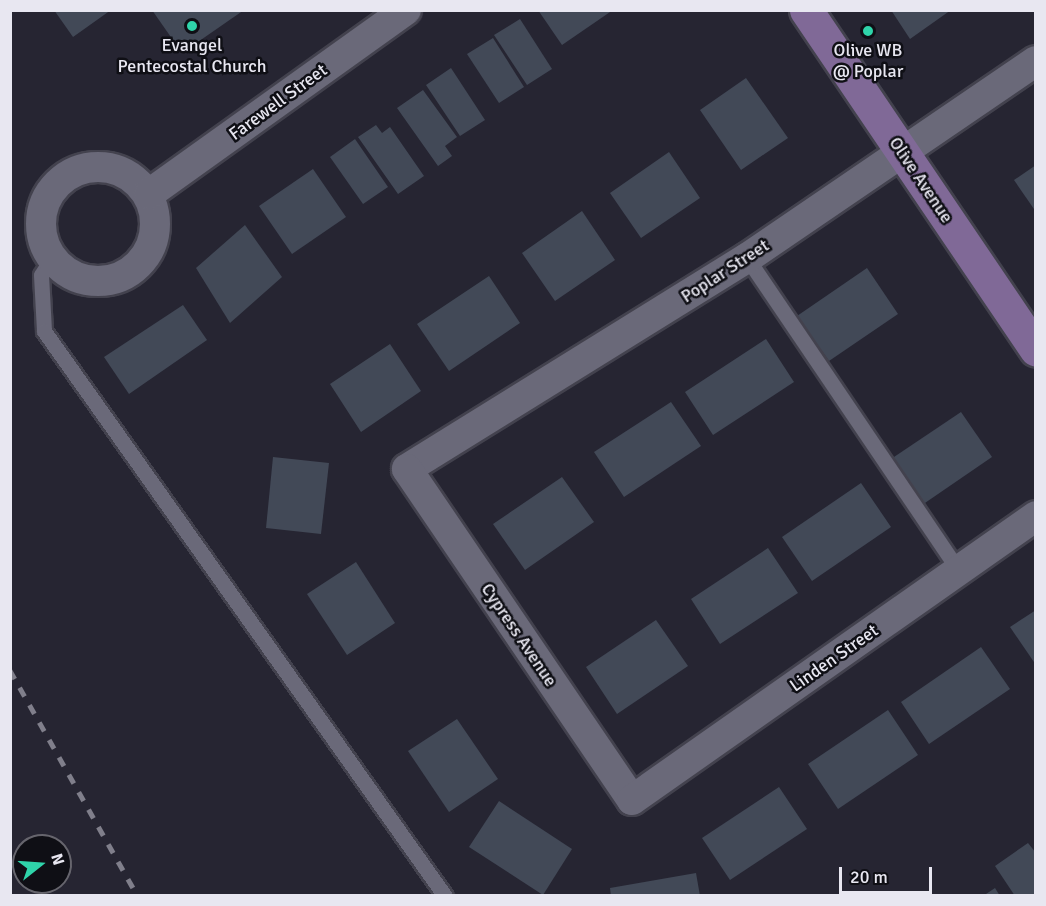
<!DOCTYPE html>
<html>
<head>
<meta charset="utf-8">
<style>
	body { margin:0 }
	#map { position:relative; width:1046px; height:906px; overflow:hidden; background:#262532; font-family:Signika,sans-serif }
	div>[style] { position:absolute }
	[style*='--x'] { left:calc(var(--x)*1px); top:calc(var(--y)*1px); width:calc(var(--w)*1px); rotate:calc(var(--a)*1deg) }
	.building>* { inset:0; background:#424957 }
	.roads { filter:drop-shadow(2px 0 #43424e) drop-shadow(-2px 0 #43424e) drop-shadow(0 2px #43424e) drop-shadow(0 -2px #43424e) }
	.lane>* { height:15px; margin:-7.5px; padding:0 7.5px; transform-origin:7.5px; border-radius:7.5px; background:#6a6979 }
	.street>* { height:30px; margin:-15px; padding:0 15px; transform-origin:15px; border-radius:15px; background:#6a6979 }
	.street>.ring { margin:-15px; padding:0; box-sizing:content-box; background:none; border:30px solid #6a6979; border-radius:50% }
	.secondary>* { height:33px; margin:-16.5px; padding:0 16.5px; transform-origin:16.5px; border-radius:16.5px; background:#806997 }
	.rail>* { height:4.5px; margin-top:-2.25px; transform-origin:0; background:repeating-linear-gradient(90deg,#807f8b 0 10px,transparent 0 20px) }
	.dots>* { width:16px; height:16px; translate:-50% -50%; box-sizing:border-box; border:3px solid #0f0f15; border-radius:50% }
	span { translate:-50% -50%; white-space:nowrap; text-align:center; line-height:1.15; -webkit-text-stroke:5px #0f0f15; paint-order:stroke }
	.poi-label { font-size:18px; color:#e8e7f1 }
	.street-label { font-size:18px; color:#e8e7f1 }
	.frame { position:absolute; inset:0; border:12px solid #e8e7f1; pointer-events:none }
	.north { position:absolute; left:12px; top:834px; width:60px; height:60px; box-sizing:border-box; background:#0f0f15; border:2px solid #66656d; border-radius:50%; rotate:73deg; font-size:16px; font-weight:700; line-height:24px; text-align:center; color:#e8e7f1 }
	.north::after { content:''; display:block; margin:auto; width:21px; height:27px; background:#2fd4aa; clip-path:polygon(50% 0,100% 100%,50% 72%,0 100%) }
	.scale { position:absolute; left:839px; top:867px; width:93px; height:27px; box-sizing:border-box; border:3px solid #e8e7f1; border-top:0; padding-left:8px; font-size:18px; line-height:21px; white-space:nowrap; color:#e8e7f1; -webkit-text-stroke:4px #0f0f15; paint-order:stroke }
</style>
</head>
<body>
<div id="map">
	<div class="building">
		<div style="clip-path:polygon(54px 10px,111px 10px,73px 37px)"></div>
		<div style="clip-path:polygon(152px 10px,244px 10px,182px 53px)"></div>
		<div style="clip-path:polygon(538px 10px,613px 10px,562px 45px)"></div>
		<div style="clip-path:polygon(891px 10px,951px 10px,910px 39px)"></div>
		<div style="clip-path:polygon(520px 19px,552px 69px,527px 85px,494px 35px)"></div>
		<div style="clip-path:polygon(493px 38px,524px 87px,499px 103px,467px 54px)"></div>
		<div style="clip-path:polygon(451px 68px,485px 120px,460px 136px,426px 85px)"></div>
		<div style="clip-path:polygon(746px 78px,788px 138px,741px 170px,700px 110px)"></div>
		<div style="clip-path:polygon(423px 90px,457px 137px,445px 146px,452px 156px,438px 166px,397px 108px)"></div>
		<div style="clip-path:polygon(376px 125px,382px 133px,390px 127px,424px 176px,398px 194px,358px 137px)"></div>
		<div style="clip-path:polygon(355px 139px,388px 187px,363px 204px,330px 157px)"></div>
		<div style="clip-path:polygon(669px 152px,700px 198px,641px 238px,610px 193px)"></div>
		<div style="clip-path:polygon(1036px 165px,1036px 212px,1014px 180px)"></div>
		<div style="clip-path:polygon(313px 169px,346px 217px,292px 254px,259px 206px)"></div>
		<div style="clip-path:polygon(582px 211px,615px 260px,555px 301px,522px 253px)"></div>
		<div style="clip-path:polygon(245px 225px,282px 277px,230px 323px,196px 268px)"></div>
		<div style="clip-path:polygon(867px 268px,898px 314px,829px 361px,797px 316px)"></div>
		<div style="clip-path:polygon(489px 276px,520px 323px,449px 371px,417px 324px)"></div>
		<div style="clip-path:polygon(183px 305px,207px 340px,129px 394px,104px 357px)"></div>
		<div style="clip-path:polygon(766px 339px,794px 382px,713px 435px,685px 392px)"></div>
		<div style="clip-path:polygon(390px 344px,421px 391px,361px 432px,330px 384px)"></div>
		<div style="clip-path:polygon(671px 402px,701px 446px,624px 497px,594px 452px)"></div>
		<div style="clip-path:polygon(961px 412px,992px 457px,922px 505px,891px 459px)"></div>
		<div style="clip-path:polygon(273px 457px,329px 463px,321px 534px,266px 528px)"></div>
		<div style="clip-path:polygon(562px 477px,594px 522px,525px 570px,493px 524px)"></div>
		<div style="clip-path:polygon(861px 483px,891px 527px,812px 581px,782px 537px)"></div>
		<div style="clip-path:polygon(768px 548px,798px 593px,720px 644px,691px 599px)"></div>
		<div style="clip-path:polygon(356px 562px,395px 623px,347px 655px,307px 594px)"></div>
		<div style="clip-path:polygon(1036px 610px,1036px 665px,1010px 627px)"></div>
		<div style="clip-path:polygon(656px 620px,688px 666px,617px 714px,586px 667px)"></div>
		<div style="clip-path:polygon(981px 647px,1010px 689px,929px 744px,901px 702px)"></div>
		<div style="clip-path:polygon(888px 710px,918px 755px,838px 809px,808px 764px)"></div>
		<div style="clip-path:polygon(457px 719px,498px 779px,449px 812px,408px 751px)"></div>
		<div style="clip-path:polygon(779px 787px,807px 829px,730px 880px,702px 838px)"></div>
		<div style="clip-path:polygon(499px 801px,572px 849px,543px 895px,469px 847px)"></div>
		<div style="clip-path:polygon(1028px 843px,1036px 853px,1036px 896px,1015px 896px,995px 866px)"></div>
		<div style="clip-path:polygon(696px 873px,700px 896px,611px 896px,610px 888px)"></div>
		<div style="clip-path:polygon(995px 888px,1000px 896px,983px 896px)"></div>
	</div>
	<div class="roads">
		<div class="lane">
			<div style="--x:52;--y:258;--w:20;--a:123"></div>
			<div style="--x:41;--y:275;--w:56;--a:86.9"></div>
			<div style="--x:44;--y:331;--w:693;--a:54.64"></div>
			<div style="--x:747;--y:258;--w:377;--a:55.9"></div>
		</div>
		<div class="street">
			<div style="--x:1036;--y:61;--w:350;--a:145.7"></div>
			<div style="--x:747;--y:258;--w:400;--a:148.2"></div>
			<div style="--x:407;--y:469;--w:400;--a:55.8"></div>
			<div style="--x:632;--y:800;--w:494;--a:-35.1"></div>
			<div class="ring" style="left:41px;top:167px;width:84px;height:84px"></div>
			<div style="--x:149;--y:194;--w:316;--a:-35.6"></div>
		</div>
		<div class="secondary">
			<div style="--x:806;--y:10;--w:410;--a:55.9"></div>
		</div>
	</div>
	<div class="rail">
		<div style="--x:10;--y:670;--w:260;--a:60.5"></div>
	</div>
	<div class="dots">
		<div style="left:192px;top:26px;background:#2fd4aa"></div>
		<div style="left:868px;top:31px;background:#2fd4aa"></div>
	</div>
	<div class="poi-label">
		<span style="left:192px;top:56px">Evangel<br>Pentecostal Church</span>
		<span style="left:868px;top:61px">Olive WB<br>@ Poplar</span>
	</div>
	<div class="street-label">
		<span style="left:278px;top:102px;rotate:-36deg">Farewell Street</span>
		<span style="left:921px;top:180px;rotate:56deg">Olive Avenue</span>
		<span style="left:725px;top:271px;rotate:-33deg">Poplar Street</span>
		<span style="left:519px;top:635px;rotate:56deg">Cypress Avenue</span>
		<span style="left:834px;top:658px;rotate:-35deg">Linden Street</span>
	</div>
	<div class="frame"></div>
	<div class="north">N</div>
	<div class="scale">20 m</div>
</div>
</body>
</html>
